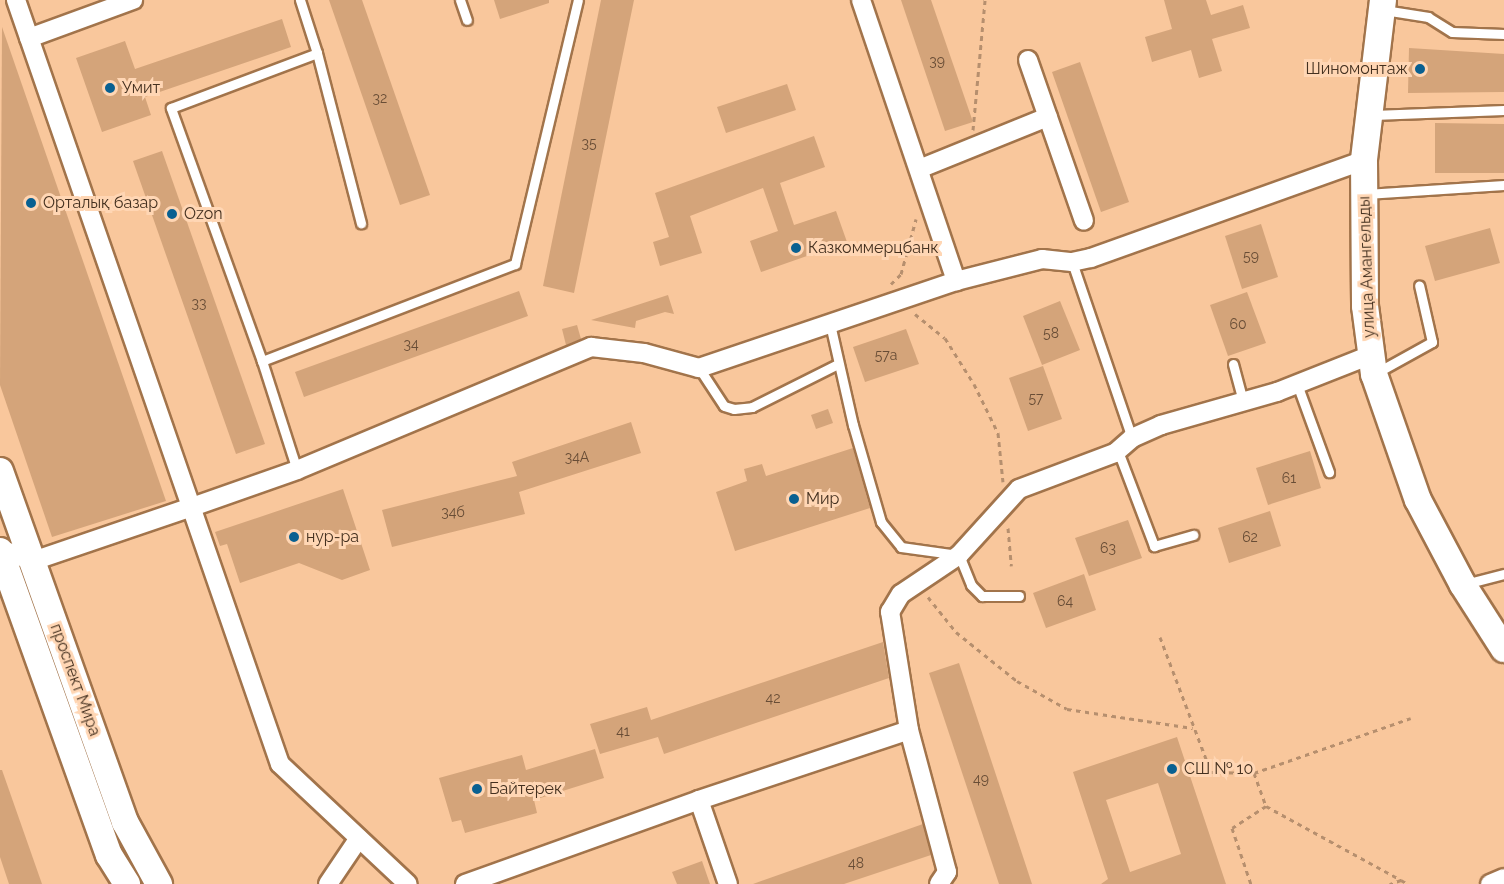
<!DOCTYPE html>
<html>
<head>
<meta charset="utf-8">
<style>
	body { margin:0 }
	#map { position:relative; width:1504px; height:884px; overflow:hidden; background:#f9c79c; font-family:Raleway,sans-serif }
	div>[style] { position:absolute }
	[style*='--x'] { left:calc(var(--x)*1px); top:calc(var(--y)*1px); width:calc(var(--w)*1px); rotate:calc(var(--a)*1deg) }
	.building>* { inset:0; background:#d4a47a }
	.path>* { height:3px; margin-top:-1.5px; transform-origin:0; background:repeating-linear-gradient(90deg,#b68f6e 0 4.5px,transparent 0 9px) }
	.roads { filter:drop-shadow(2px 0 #a2744b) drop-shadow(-2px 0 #a2744b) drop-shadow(0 2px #a2744b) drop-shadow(0 -2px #a2744b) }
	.lane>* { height:9px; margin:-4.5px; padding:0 4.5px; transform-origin:4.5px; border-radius:4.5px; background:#fff }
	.street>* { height:18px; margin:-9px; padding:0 9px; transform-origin:9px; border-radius:9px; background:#fff }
	.secondary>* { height:26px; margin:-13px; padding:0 13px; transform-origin:13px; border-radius:13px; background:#fff }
	.dots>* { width:16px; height:16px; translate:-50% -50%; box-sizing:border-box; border:3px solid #ffd6b4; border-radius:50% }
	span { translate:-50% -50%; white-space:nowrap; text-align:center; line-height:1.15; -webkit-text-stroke:6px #ffd6b4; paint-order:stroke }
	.number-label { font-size:14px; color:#684d36 }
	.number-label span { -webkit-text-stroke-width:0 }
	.poi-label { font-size:16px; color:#44301f }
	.right { translate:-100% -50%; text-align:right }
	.left { translate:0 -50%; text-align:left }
	.street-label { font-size:16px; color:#44301f }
</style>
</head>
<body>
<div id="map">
	<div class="building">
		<div style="clip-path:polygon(329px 0,362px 0,430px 195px,400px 205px)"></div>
		<div style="clip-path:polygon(494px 0,549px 0,549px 3px,500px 19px)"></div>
		<div style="clip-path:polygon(601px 0,634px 0,574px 293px,543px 286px)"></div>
		<div style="clip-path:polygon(901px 0,931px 0,973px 122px,945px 131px)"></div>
		<div style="clip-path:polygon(1164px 0,1206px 0,1211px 15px,1243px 5px,1250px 28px,1212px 39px,1222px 71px,1199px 78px,1191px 50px,1152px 62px,1145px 37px,1172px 29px)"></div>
		<div style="clip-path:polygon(282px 19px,291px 47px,145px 97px,151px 115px,102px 132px,76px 58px,125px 41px,135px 69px)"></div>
		<div style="clip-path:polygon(2px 27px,166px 501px,52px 537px,0 385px)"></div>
		<div style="clip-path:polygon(1409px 48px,1504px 54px,1504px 92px,1408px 93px)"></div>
		<div style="clip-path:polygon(1080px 62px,1129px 202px,1101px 212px,1052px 72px)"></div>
		<div style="clip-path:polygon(787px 84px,796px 110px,726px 133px,717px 107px)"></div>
		<div style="clip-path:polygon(1435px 123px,1504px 124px,1504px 173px,1435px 173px)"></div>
		<div style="clip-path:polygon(814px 136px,825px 167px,780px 183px,794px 225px,836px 211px,847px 242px,761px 272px,750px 241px,778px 231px,763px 188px,690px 216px,702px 253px,660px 266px,653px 242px,669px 237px,655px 193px)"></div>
		<div style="clip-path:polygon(162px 151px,265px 444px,236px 454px,133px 161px)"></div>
		<div style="clip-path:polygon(1261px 224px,1278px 277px,1242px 289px,1225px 236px)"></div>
		<div style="clip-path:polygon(1490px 228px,1500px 263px,1435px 281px,1425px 246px)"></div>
		<div style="clip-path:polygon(519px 291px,528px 316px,304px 397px,295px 372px)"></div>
		<div style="clip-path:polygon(1247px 292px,1266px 343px,1228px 356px,1210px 305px)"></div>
		<div style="clip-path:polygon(668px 295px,674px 314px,665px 312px,636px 321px,635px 328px,591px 320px)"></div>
		<div style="clip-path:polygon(1060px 301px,1080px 350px,1042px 365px,1023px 316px)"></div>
		<div style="clip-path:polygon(577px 325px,581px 339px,566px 345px,562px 329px)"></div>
		<div style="clip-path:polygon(906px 329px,919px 364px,865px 382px,853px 347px)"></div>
		<div style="clip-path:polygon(1043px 366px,1062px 419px,1028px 431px,1009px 378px)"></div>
		<div style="clip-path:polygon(828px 409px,833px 423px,816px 429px,811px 415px)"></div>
		<div style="clip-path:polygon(631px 422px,641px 453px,519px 492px,525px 514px,392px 547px,382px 510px,517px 476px,512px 462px)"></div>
		<div style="clip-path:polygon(853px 448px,870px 508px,735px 551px,716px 492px,747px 481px,744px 469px,762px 464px,766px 476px)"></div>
		<div style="clip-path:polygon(1310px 451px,1321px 488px,1268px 505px,1256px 468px)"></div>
		<div style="clip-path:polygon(343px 489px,370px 570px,342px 580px,299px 563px,240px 583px,227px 544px,220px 546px,215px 532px)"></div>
		<div style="clip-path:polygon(1270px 511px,1281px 546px,1229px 563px,1218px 528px)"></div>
		<div style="clip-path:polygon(1128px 520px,1142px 558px,1089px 576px,1075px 538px)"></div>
		<div style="clip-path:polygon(1084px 574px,1096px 610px,1046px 628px,1033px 593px)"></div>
		<div style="clip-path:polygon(883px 642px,889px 678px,664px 754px,658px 737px,600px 754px,590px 724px,647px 707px,651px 720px)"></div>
		<div style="clip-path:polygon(959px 663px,1032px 884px,999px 884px,929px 673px)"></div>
		<div style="clip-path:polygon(evenodd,1177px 737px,1226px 884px,1101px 884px,1108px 879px,1073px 772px,1177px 737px,1158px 783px,1181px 854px,1130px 872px,1106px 800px,1158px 783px)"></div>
		<div style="clip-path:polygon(595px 749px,604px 778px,534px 800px,537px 813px,465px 833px,461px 820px,452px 822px,439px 778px,522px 755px,526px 770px)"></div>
		<div style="clip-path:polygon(0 770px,2px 770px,42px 884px,9px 884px,0 857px)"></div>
		<div style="clip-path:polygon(923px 824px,931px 855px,844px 884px,753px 884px)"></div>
		<div style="clip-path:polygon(702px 861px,710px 884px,677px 884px,672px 872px)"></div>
	</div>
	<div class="path">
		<div style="--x:973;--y:130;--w:131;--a:-84.7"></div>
		<div style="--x:891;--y:284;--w:14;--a:-45"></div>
		<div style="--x:901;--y:274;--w:57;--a:-74.7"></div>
		<div style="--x:915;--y:314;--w:38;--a:39"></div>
		<div style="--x:945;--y:338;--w:54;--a:57.8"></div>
		<div style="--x:974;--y:384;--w:55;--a:63.9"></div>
		<div style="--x:998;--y:433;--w:49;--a:84.2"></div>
		<div style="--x:1008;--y:528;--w:38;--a:85"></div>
		<div style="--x:928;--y:597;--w:45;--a:51.3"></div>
		<div style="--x:956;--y:632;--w:78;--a:38.8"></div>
		<div style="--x:1017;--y:681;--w:57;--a:29.2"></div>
		<div style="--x:1067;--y:709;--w:127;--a:8.6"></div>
		<div style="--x:1160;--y:637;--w:144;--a:69.3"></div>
		<div style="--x:1211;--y:772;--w:43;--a:1.3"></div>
		<div style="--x:1254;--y:773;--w:35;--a:70"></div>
		<div style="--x:1266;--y:806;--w:40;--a:147.1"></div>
		<div style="--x:1232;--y:828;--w:59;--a:71.3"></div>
		<div style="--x:1254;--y:773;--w:166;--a:-19.3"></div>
		<div style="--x:1266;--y:806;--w:154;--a:28.7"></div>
		<div style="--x:1401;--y:880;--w:12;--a:160"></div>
		<div style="--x:1401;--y:880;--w:8;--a:30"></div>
	</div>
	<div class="roads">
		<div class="lane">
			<div style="--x:460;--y:0;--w:21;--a:71"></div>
			<div style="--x:1384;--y:10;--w:45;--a:9"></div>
			<div style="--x:1428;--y:17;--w:28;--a:32"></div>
			<div style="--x:1452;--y:32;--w:52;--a:2.2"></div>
			<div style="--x:317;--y:53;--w:176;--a:75.5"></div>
			<div style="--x:1373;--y:115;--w:131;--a:-2.2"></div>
			<div style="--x:1366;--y:194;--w:138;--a:-3.7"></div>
			<div style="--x:1072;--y:262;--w:186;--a:71.2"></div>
			<div style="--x:830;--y:324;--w:104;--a:77.2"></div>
			<div style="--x:853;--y:425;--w:101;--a:73.9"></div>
			<div style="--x:881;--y:522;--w:32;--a:51"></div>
			<div style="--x:901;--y:547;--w:59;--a:7.9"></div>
			<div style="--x:959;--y:555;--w:32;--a:68"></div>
			<div style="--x:971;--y:585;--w:16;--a:45"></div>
			<div style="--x:982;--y:596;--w:37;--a:0"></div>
			<div style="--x:262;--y:361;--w:269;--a:-109.8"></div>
			<div style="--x:171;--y:108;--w:156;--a:-20.6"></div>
			<div style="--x:317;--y:53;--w:56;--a:-107.8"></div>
			<div style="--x:1233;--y:364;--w:38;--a:75"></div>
			<div style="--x:699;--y:368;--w:45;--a:56.7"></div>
			<div style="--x:724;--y:406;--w:10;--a:17"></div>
			<div style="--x:734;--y:409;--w:18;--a:-6"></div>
			<div style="--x:752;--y:407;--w:96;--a:-26.6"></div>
			<div style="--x:1376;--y:373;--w:64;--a:-29"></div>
			<div style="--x:1432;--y:342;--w:58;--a:-102.8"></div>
			<div style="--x:1297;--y:384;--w:94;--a:70"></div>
			<div style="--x:1118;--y:451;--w:102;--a:69.2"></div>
			<div style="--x:1154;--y:546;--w:41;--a:-15.8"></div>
			<div style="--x:297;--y:470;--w:114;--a:-107.8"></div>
			<div style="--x:262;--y:361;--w:271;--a:-21"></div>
			<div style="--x:515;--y:264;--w:271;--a:-76.6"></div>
			<div style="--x:1465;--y:584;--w:40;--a:-14.4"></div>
		</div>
		<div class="street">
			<div style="--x:16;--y:0;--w:808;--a:70.94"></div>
			<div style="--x:280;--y:764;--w:175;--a:43.2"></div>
			<div style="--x:861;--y:0;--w:297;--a:71.3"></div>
			<div style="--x:956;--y:281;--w:89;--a:-14.3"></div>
			<div style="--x:1042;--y:259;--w:30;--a:6"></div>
			<div style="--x:1072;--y:262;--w:19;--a:-12"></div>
			<div style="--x:1091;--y:258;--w:290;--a:-19.7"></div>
			<div style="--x:29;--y:38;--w:111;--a:-20.1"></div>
			<div style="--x:1028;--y:60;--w:170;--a:70.8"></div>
			<div style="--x:919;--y:169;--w:139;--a:-22"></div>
			<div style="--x:0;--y:549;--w:35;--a:20"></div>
			<div style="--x:33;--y:561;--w:168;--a:-18.8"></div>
			<div style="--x:192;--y:507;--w:111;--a:-19.4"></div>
			<div style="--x:297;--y:470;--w:319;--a:-22.7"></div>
			<div style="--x:591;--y:347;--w:53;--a:6.5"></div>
			<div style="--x:644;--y:353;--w:57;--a:15.3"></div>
			<div style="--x:699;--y:368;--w:271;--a:-18.7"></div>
			<div style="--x:909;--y:730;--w:120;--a:-99.1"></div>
			<div style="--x:890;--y:612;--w:21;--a:-59"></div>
			<div style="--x:901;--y:594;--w:70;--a:-33.9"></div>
			<div style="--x:959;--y:555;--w:89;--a:-47.7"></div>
			<div style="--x:1019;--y:489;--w:103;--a:-20.6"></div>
			<div style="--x:1115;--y:453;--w:23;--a:-41"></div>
			<div style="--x:1132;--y:438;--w:32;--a:-24"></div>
			<div style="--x:1161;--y:425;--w:121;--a:-15.9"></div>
			<div style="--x:1277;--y:392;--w:101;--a:-21.5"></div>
			<div style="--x:699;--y:800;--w:89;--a:71"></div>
			<div style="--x:328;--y:884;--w:55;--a:-56"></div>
			<div style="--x:465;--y:884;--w:249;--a:-19.7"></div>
			<div style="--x:699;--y:800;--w:221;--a:-18.4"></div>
			<div style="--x:909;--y:730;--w:147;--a:75"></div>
			<div style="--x:947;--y:872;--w:14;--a:124"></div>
			<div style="--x:1490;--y:884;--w:15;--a:-23"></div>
		</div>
		<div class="secondary">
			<div style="--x:1383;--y:0;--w:161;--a:96.8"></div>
			<div style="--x:1364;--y:160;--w:146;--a:89.6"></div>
			<div style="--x:1365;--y:306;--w:69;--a:82.5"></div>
			<div style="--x:1374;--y:374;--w:133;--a:70.8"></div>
			<div style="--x:1418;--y:500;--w:96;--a:62.1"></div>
			<div style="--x:1463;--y:585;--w:76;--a:57.4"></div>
			<div style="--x:0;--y:471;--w:373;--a:70.4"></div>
			<div style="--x:125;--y:822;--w:71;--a:61.3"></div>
			<div style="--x:0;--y:551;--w:323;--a:70.3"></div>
			<div style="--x:109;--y:855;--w:34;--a:58"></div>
		</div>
	</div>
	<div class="dots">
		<div style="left:1420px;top:69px;background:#096091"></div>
		<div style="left:110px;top:88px;background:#096091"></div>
		<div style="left:31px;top:203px;background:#096091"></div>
		<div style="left:172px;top:214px;background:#096091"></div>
		<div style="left:796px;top:248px;background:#096091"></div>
		<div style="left:794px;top:499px;background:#096091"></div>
		<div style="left:294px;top:537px;background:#096091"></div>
		<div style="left:1172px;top:769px;background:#096091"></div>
		<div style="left:477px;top:789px;background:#096091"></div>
	</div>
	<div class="number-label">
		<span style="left:937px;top:61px">39</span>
		<span style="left:380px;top:98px">32</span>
		<span style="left:589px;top:143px">35</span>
		<span style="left:1251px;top:256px">59</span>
		<span style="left:199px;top:303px">33</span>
		<span style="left:1238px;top:324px">60</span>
		<span style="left:1051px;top:333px">58</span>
		<span style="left:411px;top:344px">34</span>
		<span style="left:886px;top:355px">57а</span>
		<span style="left:1036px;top:398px">57</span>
		<span style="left:577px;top:457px">34А</span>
		<span style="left:1289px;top:478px">61</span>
		<span style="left:453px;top:512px">34б</span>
		<span style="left:1250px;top:537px">62</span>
		<span style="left:1108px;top:548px">63</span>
		<span style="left:1065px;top:601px">64</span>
		<span style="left:773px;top:698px">42</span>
		<span style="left:623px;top:731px">41</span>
		<span style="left:981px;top:779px">49</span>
		<span style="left:856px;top:863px">48</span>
	</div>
	<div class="poi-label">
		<span class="right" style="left:1408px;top:69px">Шиномонтаж</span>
		<span class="left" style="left:122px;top:88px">Умит</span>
		<span class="left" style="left:43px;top:203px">Орталық базар</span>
		<span class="left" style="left:184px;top:214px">Ozon</span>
		<span class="left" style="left:808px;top:248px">Казкоммерцбанк</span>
		<span class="left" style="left:806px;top:499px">Мир</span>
		<span class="left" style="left:306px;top:537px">нур-ра</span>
		<span class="left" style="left:1184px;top:769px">СШ № 10</span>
		<span class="left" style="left:489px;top:789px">Байтерек</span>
	</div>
	<div class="street-label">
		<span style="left:1367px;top:267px;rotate:-92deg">улица Амангельды</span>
		<span style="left:75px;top:680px;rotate:70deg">проспект Мира</span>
	</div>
</div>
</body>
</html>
